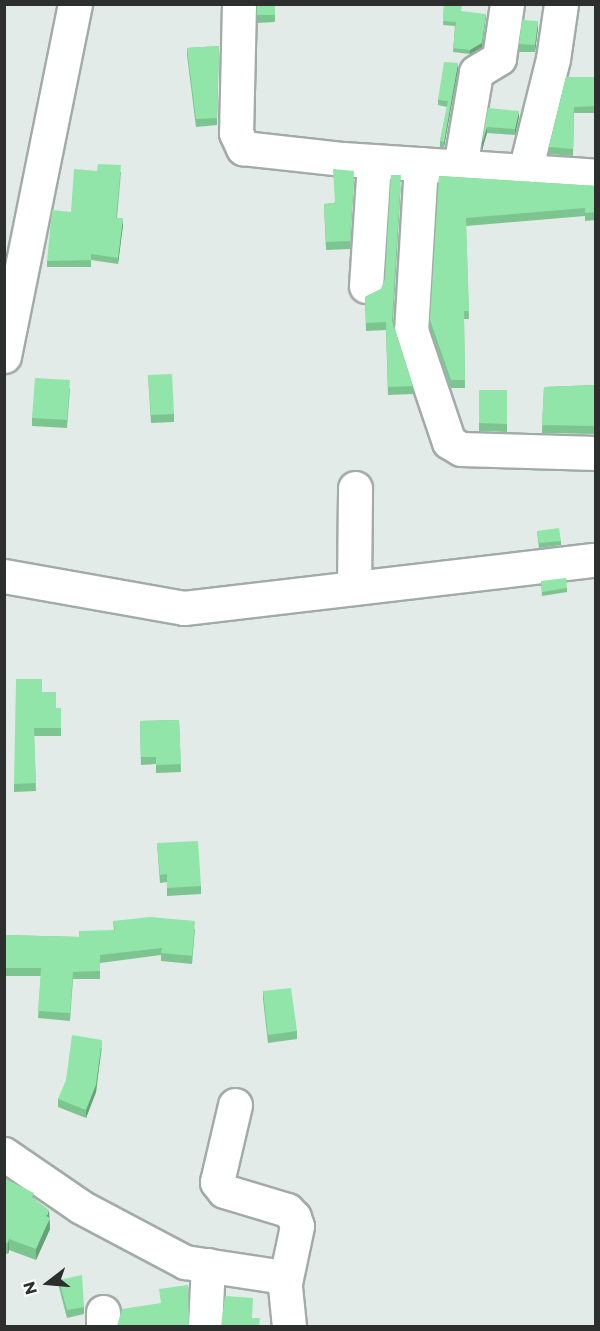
<!DOCTYPE html>
<html>
<head>
<meta charset="utf-8">
<style>
	body { margin:0 }
	#map { position:relative; width:600px; height:1331px; overflow:hidden; background:#e2ebe8; font-family:Montserrat,sans-serif }
	div>[style] { position:absolute }
	[style*='--x'] { left:calc(var(--x)*1px); top:calc(var(--y)*1px); width:calc(var(--w)*1px); rotate:calc(var(--a)*1deg) }
	.roads { filter:drop-shadow(2px 0 #a3aba8) drop-shadow(-2px 0 #a3aba8) drop-shadow(0 2px #a3aba8) drop-shadow(0 -2px #a3aba8) }
	.minor>* { height:33px; margin:-16.5px; padding:0 16.5px; transform-origin:16.5px; border-radius:16.5px; background:#fff }
	.wall>* { inset:0; background:#7dc590 }
	.shaded-wall>* { inset:0; background:#66a076 }
	.building>* { inset:0; background:#91e5a8 }
	span { translate:-50% -50%; white-space:nowrap; text-align:center; line-height:1.15; -webkit-text-stroke:4.5px #fff; paint-order:stroke }
	.frame { position:absolute; inset:0; border:6px solid #2c2f2e; pointer-events:none }
	.north { position:absolute; left:18px; top:1253px; width:60px; height:60px; -webkit-text-stroke:4px #fff; paint-order:stroke; rotate:254deg; font-size:16px; font-weight:700; line-height:24px; text-align:center; color:#2c2f2e }
	.north::after { content:''; display:block; margin:auto; width:21px; height:27px; background:#2c2f2e; clip-path:polygon(50% 0,100% 100%,50% 72%,0 100%) }
</style>
</head>
<body>
<div id="map">
	<div class="roads">
		<div class="minor">
			<div style="--x:239;--y:4;--w:129;--a:91.3"></div>
			<div style="--x:236;--y:133;--w:17;--a:65"></div>
			<div style="--x:243;--y:148;--w:101;--a:6.3"></div>
			<div style="--x:343;--y:159;--w:254;--a:3.8"></div>
			<div style="--x:421;--y:164;--w:166;--a:93.4"></div>
			<div style="--x:411;--y:330;--w:118;--a:71.3"></div>
			<div style="--x:449;--y:442;--w:14;--a:30"></div>
			<div style="--x:461;--y:449;--w:135;--a:1.7"></div>
			<div style="--x:460;--y:167;--w:96;--a:-80.4"></div>
			<div style="--x:476;--y:72;--w:27;--a:-31"></div>
			<div style="--x:499;--y:58;--w:55;--a:-81.6"></div>
			<div style="--x:525;--y:171;--w:115;--a:-76"></div>
			<div style="--x:553;--y:59;--w:56;--a:-81.7"></div>
			<div style="--x:366;--y:286;--w:125;--a:-86.3"></div>
			<div style="--x:4;--y:356;--w:359;--a:-78.6"></div>
			<div style="--x:4;--y:576;--w:183;--a:10.1"></div>
			<div style="--x:184;--y:608;--w:412;--a:-6.7"></div>
			<div style="--x:354;--y:588;--w:100;--a:-89.4"></div>
			<div style="--x:235;--y:1105;--w:79;--a:103.2"></div>
			<div style="--x:217;--y:1182;--w:11;--a:52"></div>
			<div style="--x:224;--y:1191;--w:66;--a:16.8"></div>
			<div style="--x:287;--y:1210;--w:10;--a:45"></div>
			<div style="--x:294;--y:1217;--w:9;--a:72"></div>
			<div style="--x:297;--y:1226;--w:58;--a:101.9"></div>
			<div style="--x:4;--y:1154;--w:93;--a:34.5"></div>
			<div style="--x:81;--y:1207;--w:118;--a:27.9"></div>
			<div style="--x:185;--y:1262;--w:100;--a:8.6"></div>
			<div style="--x:284;--y:1277;--w:49;--a:84.2"></div>
			<div style="--x:103;--y:1326;--w:14;--a:-90"></div>
			<div style="--x:205;--y:1326;--w:61;--a:-87.2"></div>
		</div>
	</div>
	<div class="wall">
		<div style="clip-path:polygon(256px 4px,275px 4px,275px 22px,257px 23px)"></div>
		<div style="clip-path:polygon(444px 4px,462px 12px,486px 18px,482px 47px,470px 54px,453px 52px,455px 26px,443px 25px)"></div>
		<div style="clip-path:polygon(538px 28px,535px 52px,519px 52px,519px 44px)"></div>
		<div style="clip-path:polygon(219px 46px,217px 125px,196px 127px,187px 55px,187px 48px)"></div>
		<div style="clip-path:polygon(458px 69px,444px 147px,440px 147px,440px 141px,447px 107px,438px 105px,438px 100px)"></div>
		<div style="clip-path:polygon(566px 77px,596px 77px,596px 113px,574px 113px,573px 156px,549px 154px,549px 147px)"></div>
		<div style="clip-path:polygon(488px 108px,519px 117px,515px 135px,487px 133px,482px 150px)"></div>
		<div style="clip-path:polygon(97px 171px,121px 172px,117px 218px,123px 225px,118px 264px,91px 260px,91px 267px,47px 267px,47px 261px,71px 212px)"></div>
		<div style="clip-path:polygon(439px 176px,596px 186px,596px 220px,585px 221px,585px 216px,466px 226px,469px 319px,464px 319px,465px 388px,451px 388px,430px 327px)"></div>
		<div style="clip-path:polygon(354px 179px,350px 249px,326px 250px,324px 204px,334px 203px)"></div>
		<div style="clip-path:polygon(401px 183px,393px 323px,413px 386px,413px 394px,388px 395px,386px 330px,366px 331px,365px 297px,381px 289px,385px 279px)"></div>
		<div style="clip-path:polygon(148px 375px,174px 414px,174px 422px,151px 423px)"></div>
		<div style="clip-path:polygon(596px 385px,596px 434px,542px 433px,544px 387px)"></div>
		<div style="clip-path:polygon(70px 388px,67px 428px,32px 426px,32px 418px)"></div>
		<div style="clip-path:polygon(479px 390px,507px 390px,507px 432px,479px 431px)"></div>
		<div style="clip-path:polygon(537px 531px,561px 541px,561px 545px,539px 548px)"></div>
		<div style="clip-path:polygon(541px 581px,567px 588px,567px 592px,542px 596px)"></div>
		<div style="clip-path:polygon(42px 692px,56px 708px,61px 708px,61px 736px,34px 736px,36px 791px,14px 792px,14px 784px)"></div>
		<div style="clip-path:polygon(179px 720px,181px 772px,156px 773px,156px 764px,141px 765px,140px 721px)"></div>
		<div style="clip-path:polygon(157px 843px,201px 886px,201px 894px,167px 896px,167px 882px,160px 883px)"></div>
		<div style="clip-path:polygon(113px 921px,195px 929px,192px 964px,161px 961px,161px 955px,100px 963px,100px 979px,73px 979px,70px 1021px,38px 1018px,41px 976px,4px 976px,4px 935px,79px 937px,114px 930px)"></div>
		<div style="clip-path:polygon(263px 991px,297px 1031px,297px 1039px,268px 1043px,263px 999px)"></div>
		<div style="clip-path:polygon(102px 1047px,96px 1092px,86px 1118px,58px 1107px,58px 1099px)"></div>
		<div style="clip-path:polygon(4px 1178px,34px 1198px,49px 1217px,50px 1229px,36px 1260px,9px 1250px,8px 1254px,4px 1253px)"></div>
		<div style="clip-path:polygon(59px 1280px,84px 1307px,84px 1314px,67px 1318px,59px 1287px)"></div>
	</div>
	<div class="shaded-wall">
		<div style="clip-path:polygon(486px 14px,482px 47px,470px 54px,470px 50px)"></div>
		<div style="clip-path:polygon(538px 21px,538px 28px,535px 52px,535px 45px)"></div>
		<div style="clip-path:polygon(458px 63px,458px 69px,444px 147px,444px 142px)"></div>
		<div style="clip-path:polygon(519px 111px,519px 117px,515px 135px,515px 129px)"></div>
		<div style="clip-path:polygon(487px 127px,487px 133px,482px 150px,482px 143px)"></div>
		<div style="clip-path:polygon(123px 218px,123px 225px,118px 264px,118px 258px)"></div>
		<div style="clip-path:polygon(102px 1040px,96px 1092px,86px 1118px,86px 1110px)"></div>
		<div style="clip-path:polygon(49px 1210px,50px 1229px,36px 1260px,36px 1249px)"></div>
		<div style="clip-path:polygon(9px 1239px,9px 1250px,8px 1254px,8px 1243px)"></div>
	</div>
	<div class="building">
		<div style="clip-path:polygon(257px 4px,275px 4px,275px 15px,257px 15px)"></div>
		<div style="clip-path:polygon(444px 4px,462px 4px,461px 11px,486px 14px,482px 43px,470px 50px,453px 48px,456px 22px,443px 21px)"></div>
		<div style="clip-path:polygon(522px 20px,538px 21px,535px 45px,519px 44px)"></div>
		<div style="clip-path:polygon(219px 46px,217px 118px,196px 119px,187px 48px)"></div>
		<div style="clip-path:polygon(444px 62px,458px 63px,444px 142px,440px 141px,448px 101px,438px 100px)"></div>
		<div style="clip-path:polygon(566px 77px,596px 77px,596px 106px,574px 107px,573px 149px,549px 147px)"></div>
		<div style="clip-path:polygon(488px 108px,519px 111px,515px 129px,487px 127px,482px 143px)"></div>
		<div style="clip-path:polygon(98px 164px,121px 165px,116px 218px,123px 218px,118px 258px,91px 254px,91px 260px,47px 261px,52px 210px,71px 212px,74px 169px,97px 171px)"></div>
		<div style="clip-path:polygon(333px 169px,354px 171px,350px 241px,326px 242px,324px 204px,335px 203px)"></div>
		<div style="clip-path:polygon(391px 175px,401px 175px,392px 321px,413px 386px,388px 387px,386px 322px,366px 323px,365px 297px,381px 289px,385px 279px)"></div>
		<div style="clip-path:polygon(439px 176px,596px 186px,596px 212px,585px 213px,585px 208px,466px 218px,469px 311px,464px 311px,465px 380px,451px 380px,430px 320px)"></div>
		<div style="clip-path:polygon(172px 374px,174px 414px,151px 415px,148px 375px)"></div>
		<div style="clip-path:polygon(35px 378px,70px 380px,67px 420px,32px 418px)"></div>
		<div style="clip-path:polygon(596px 385px,596px 426px,542px 425px,544px 387px)"></div>
		<div style="clip-path:polygon(479px 390px,507px 390px,507px 424px,479px 423px)"></div>
		<div style="clip-path:polygon(559px 528px,561px 541px,539px 543px,537px 531px)"></div>
		<div style="clip-path:polygon(566px 578px,567px 588px,542px 592px,541px 581px)"></div>
		<div style="clip-path:polygon(16px 679px,42px 679px,42px 692px,56px 692px,56px 708px,61px 708px,61px 728px,34px 728px,36px 783px,14px 784px)"></div>
		<div style="clip-path:polygon(179px 720px,181px 764px,156px 765px,156px 757px,141px 757px,140px 721px)"></div>
		<div style="clip-path:polygon(198px 841px,201px 886px,167px 888px,167px 874px,160px 875px,157px 843px)"></div>
		<div style="clip-path:polygon(150px 917px,195px 921px,192px 956px,161px 953px,162px 948px,100px 955px,100px 971px,73px 972px,70px 1013px,38px 1011px,41px 968px,4px 968px,4px 935px,79px 937px,79px 931px,115px 930px,113px 921px)"></div>
		<div style="clip-path:polygon(291px 988px,297px 1031px,268px 1035px,263px 991px)"></div>
		<div style="clip-path:polygon(72px 1035px,102px 1040px,96px 1085px,86px 1110px,58px 1099px,66px 1080px)"></div>
		<div style="clip-path:polygon(4px 1178px,34px 1193px,32px 1197px,49px 1210px,46px 1216px,50px 1218px,36px 1249px,9px 1239px,8px 1243px,4px 1242px)"></div>
		<div style="clip-path:polygon(82px 1275px,84px 1307px,67px 1310px,59px 1280px)"></div>
		<div style="clip-path:polygon(188px 1285px,189px 1326px,117px 1326px,122px 1309px,161px 1303px,159px 1289px)"></div>
		<div style="clip-path:polygon(225px 1296px,253px 1298px,252px 1318px,260px 1318px,259px 1326px,221px 1326px)"></div>
	</div>
	<div class="frame"></div>
	<div class="north">N</div>
</div>
</body>
</html>
